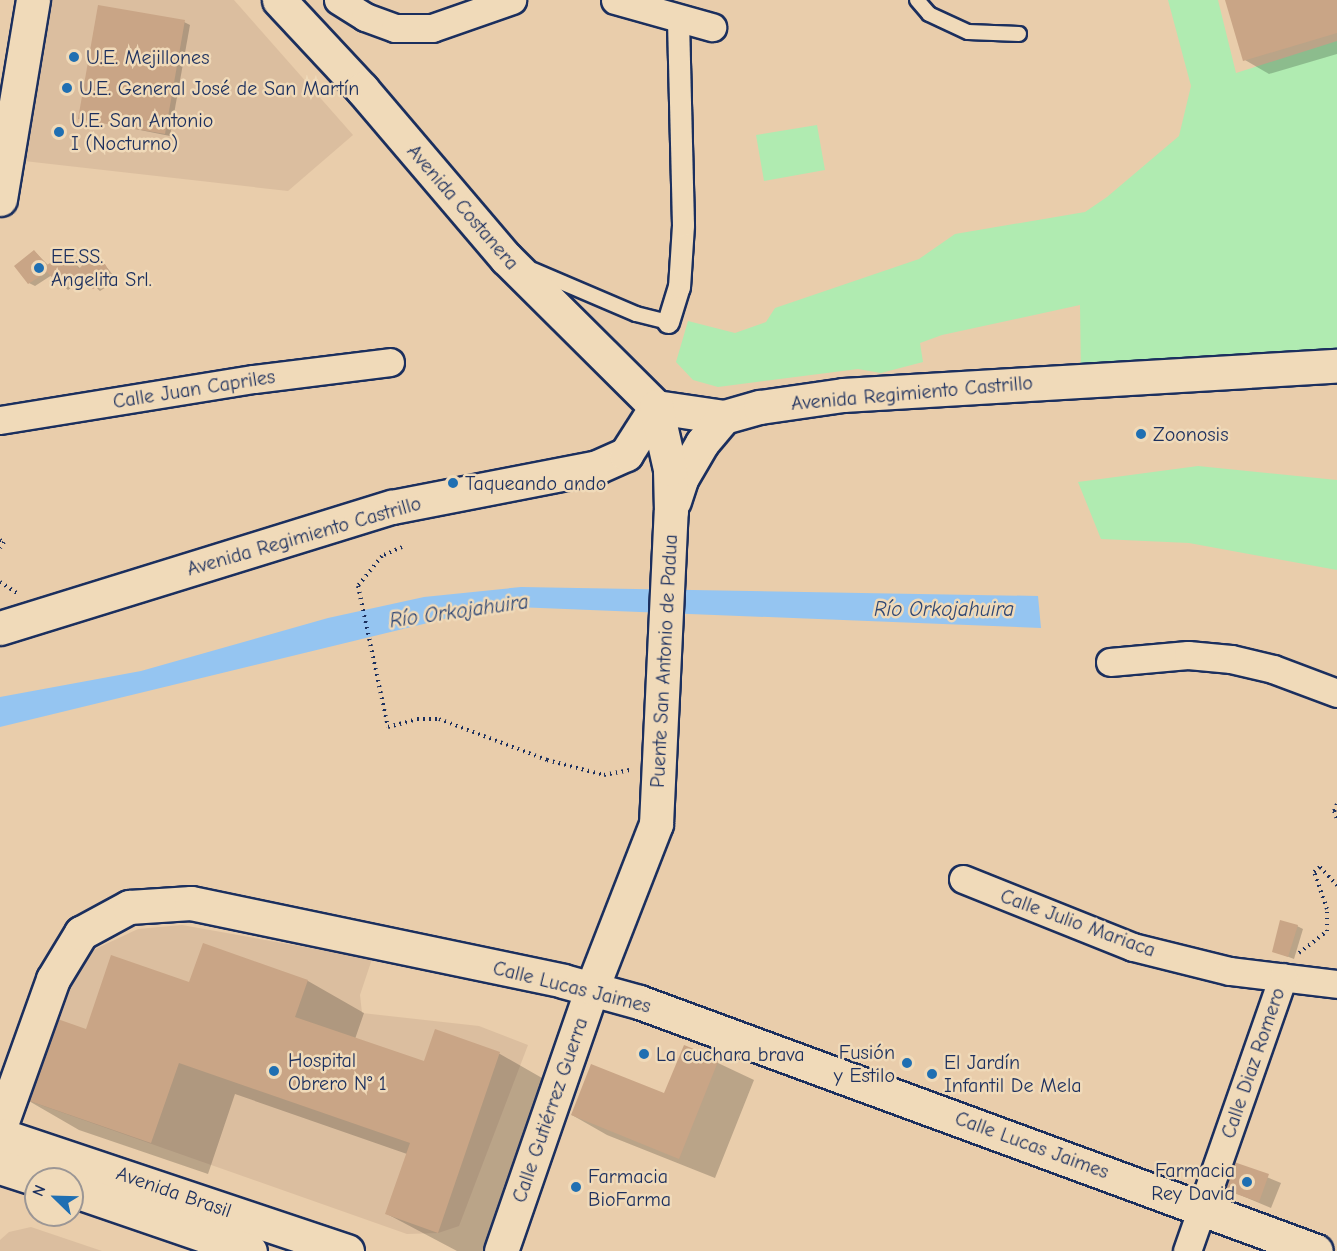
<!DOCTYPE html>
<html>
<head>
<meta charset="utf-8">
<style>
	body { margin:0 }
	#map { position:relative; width:1337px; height:1251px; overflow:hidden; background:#e9cdab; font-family:"Comic Neue",sans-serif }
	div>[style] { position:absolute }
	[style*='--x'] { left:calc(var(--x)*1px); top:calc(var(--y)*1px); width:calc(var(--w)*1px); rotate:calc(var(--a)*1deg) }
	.built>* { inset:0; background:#dbbe9f }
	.green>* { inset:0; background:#b0ebb1 }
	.water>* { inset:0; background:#95c5f1 }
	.shadow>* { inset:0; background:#0003 }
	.building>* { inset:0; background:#c9a586 }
	.path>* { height:4px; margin-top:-2px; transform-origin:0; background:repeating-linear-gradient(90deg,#1b2f5e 0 1.5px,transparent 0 6px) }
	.roads { filter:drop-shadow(2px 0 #1b2f5e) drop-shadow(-2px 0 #1b2f5e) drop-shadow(0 2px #1b2f5e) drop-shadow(0 -2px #1b2f5e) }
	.service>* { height:14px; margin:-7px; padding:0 7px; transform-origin:7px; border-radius:7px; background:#f0dab9 }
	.pedestrian>* { height:21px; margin:-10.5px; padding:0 10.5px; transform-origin:10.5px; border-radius:10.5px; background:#f0dab9 }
	.minor>* { height:27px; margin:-13.5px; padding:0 13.5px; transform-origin:13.5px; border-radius:13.5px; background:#f0dab9 }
	.tertiary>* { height:33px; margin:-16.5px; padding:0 16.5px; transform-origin:16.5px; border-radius:16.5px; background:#f0dab9 }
	.secondary>* { height:33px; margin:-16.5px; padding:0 16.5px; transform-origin:16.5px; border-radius:16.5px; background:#f0dab9 }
	.dots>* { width:16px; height:16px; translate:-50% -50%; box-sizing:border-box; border:3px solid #f0dab9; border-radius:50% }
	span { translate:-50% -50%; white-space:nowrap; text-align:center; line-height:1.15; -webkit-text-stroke:5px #f0dab9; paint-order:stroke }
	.poi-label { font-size:20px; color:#1b2f5e }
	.left { translate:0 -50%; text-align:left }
	.right { translate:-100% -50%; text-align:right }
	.street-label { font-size:20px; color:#1b2f5e }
	.water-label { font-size:21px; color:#2d4674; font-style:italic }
	.north { position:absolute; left:24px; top:1167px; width:60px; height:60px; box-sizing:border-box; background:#f0dab9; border:2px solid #9b9695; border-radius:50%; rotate:293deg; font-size:16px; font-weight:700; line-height:24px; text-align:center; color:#1b2f5e }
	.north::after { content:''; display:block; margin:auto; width:21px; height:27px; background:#1f6fb2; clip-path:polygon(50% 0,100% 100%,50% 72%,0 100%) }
</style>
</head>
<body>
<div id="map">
	<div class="built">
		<div style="clip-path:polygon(46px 0,234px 0,353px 135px,288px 191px,24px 161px)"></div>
		<div style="clip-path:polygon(182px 925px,372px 959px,360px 995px,362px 1013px,479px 1026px,528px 1045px,459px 1226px,438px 1233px,407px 1234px,21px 1098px,58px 990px,91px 951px,138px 929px)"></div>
		<div style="clip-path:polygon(31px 1227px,102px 1251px,0 1251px,0 1240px,9px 1232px)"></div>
	</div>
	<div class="green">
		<div style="clip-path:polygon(1168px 0,1218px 0,1236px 73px,1337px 41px,1337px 355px,1081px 380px,1080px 305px,942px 335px,920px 343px,923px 362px,881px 373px,858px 369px,718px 387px,693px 380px,676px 362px,688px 321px,735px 333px,766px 322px,775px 308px,919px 259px,955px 234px,1085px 212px,1107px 197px,1179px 136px,1191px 86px)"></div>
		<div style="clip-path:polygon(817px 125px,825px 170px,764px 181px,756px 135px)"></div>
		<div style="clip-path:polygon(1198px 466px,1337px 480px,1337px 570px,1189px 543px,1101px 539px,1078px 482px)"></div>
	</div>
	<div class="water">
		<div style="clip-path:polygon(521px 587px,1038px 596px,1041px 628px,516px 607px,444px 619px,0 727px,0 697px,141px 671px,328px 618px,424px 597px)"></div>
	</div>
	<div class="shadow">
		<div style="clip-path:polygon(1227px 0,1337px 0,1337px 54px,1269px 74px,1245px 60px)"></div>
		<div style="clip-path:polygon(184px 22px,190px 25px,170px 136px,80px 118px)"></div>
		<div style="clip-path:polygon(35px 252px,49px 266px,66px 255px,81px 269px,105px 265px,117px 280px,100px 291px,85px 278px,68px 290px,52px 275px,35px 286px,29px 283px)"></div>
		<div style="clip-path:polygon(1297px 926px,1303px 929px,1294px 959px,1273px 951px)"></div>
		<div style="clip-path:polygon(204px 945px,308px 981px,364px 1013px,355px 1039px,424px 1063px,436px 1031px,500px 1054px,556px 1086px,499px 1251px,457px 1251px,387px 1214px,407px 1154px,235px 1094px,208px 1174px,79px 1130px,22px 1097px,87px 1031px,190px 984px)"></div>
		<div style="clip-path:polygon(684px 1047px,754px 1080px,715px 1178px,607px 1135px,572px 1115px,665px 1095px)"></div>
		<div style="clip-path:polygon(1235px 1164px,1281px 1183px,1271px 1208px,1226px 1189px)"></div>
	</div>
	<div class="building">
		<div style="clip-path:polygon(1225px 0,1337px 0,1337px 33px,1243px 61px)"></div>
		<div style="clip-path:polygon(98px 5px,185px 20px,165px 134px,78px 119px)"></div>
		<div style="clip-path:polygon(34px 250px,47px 265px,66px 253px,79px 269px,86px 261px,94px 266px,105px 264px,112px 277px,93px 289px,80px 275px,62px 288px,47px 272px,28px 284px,14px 266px)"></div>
		<div style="clip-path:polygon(1280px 920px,1298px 925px,1288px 957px,1272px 952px)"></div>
		<div style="clip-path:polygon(203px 943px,308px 980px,295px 1017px,424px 1061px,435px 1029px,500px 1052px,438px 1233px,385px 1214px,410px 1143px,179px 1063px,151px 1143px,21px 1098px,49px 1016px,86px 1029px,111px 955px,189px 982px)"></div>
		<div style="clip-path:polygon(684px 1045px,719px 1059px,679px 1159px,571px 1115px,591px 1064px,664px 1093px)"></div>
		<div style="clip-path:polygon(1234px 1162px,1269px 1174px,1259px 1202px,1225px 1190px)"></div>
	</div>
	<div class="path">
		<div style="--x:0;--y:540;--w:4;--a:27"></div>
		<div style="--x:4;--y:542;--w:7;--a:124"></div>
		<div style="--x:402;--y:547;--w:22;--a:156"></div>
		<div style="--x:382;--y:556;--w:38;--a:129"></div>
		<div style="--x:358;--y:586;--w:144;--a:78"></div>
		<div style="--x:388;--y:727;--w:30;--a:-15"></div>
		<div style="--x:417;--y:719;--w:22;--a:0"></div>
		<div style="--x:439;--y:719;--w:116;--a:20.8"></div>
		<div style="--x:547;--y:760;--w:59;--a:14.7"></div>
		<div style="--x:604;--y:775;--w:26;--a:-11"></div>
		<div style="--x:0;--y:582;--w:20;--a:33"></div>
		<div style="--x:1337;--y:804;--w:8;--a:113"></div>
		<div style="--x:1334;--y:811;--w:9;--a:69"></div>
		<div style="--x:1299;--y:953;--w:36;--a:-38"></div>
		<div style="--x:1327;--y:931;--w:22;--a:-90"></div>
		<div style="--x:1327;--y:909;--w:39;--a:-109"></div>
		<div style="--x:1314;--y:872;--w:8;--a:-40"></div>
		<div style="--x:1320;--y:867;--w:25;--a:47"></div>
	</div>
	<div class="roads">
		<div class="service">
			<div style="--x:917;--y:0;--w:18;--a:49"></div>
			<div style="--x:929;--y:14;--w:43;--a:24.8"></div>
			<div style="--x:968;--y:32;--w:51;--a:2.2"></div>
			<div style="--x:533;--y:270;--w:112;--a:23.1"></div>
			<div style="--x:636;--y:314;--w:33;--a:14"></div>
		</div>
		<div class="pedestrian">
			<div style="--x:668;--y:322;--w:37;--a:-73"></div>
			<div style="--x:679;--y:287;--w:62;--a:-86.3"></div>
			<div style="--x:683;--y:225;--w:208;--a:-91.4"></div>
		</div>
		<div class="minor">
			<div style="--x:338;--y:0;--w:32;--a:32"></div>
			<div style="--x:365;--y:17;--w:32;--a:20"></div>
			<div style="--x:395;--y:28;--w:37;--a:0"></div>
			<div style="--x:432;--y:28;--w:85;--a:-19.3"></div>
			<div style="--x:615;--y:0;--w:101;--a:15.6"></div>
			<div style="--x:0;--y:420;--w:257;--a:-9.2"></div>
			<div style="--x:254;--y:379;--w:137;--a:-7.1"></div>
			<div style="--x:1110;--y:662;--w:78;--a:-5.1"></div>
			<div style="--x:1188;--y:655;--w:43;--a:5.3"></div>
			<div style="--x:1231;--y:659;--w:43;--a:13.4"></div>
			<div style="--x:1273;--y:669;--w:68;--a:20.6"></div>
			<div style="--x:963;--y:879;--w:183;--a:21.8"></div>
			<div style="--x:1133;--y:947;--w:100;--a:13.9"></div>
			<div style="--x:1230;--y:971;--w:108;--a:6.9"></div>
			<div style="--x:1187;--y:1251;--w:290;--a:-70.7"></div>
		</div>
		<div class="tertiary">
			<div style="--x:0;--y:199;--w:202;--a:-80.6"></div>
		</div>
		<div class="secondary">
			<div style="--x:279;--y:0;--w:122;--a:47"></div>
			<div style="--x:362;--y:89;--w:222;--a:49.6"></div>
			<div style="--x:506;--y:258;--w:211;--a:44.8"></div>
			<div style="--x:656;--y:407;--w:69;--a:8.4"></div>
			<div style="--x:724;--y:417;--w:37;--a:-16"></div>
			<div style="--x:760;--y:407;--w:84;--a:-8.2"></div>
			<div style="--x:843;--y:395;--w:495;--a:-3.4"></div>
			<div style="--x:674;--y:501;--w:23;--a:-72"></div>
			<div style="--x:681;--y:479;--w:42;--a:-59.7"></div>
			<div style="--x:702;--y:443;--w:34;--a:-50"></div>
			<div style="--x:0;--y:628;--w:410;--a:-17.2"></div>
			<div style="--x:392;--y:507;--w:209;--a:-11"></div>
			<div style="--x:597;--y:467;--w:32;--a:-24"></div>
			<div style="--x:626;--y:454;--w:56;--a:-57.4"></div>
			<div style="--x:0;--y:1127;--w:157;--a:-70.3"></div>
			<div style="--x:53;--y:979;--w:54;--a:-58.7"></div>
			<div style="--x:81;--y:933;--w:55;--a:-28.4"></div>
			<div style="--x:129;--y:907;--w:62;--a:-3.7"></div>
			<div style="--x:191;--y:903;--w:380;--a:11.8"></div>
			<div style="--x:563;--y:981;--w:79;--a:15.4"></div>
			<div style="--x:639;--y:1002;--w:721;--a:20.19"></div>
			<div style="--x:0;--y:1135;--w:366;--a:18.5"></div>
			<div style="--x:0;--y:1167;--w:39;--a:18"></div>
			<div style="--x:72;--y:1190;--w:188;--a:18.9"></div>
			<div style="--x:501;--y:1251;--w:278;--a:-70.9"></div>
			<div style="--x:592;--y:988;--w:176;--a:-68.7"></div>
			<div style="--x:656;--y:824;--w:313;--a:-87.3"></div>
			<div style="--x:671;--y:511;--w:42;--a:-91.4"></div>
			<div style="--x:670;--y:469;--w:64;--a:-102.7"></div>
		</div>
	</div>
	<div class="dots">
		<div style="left:74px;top:57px;background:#1f6fb2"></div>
		<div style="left:67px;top:88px;background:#1f6fb2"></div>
		<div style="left:59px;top:132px;background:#1f6fb2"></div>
		<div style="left:39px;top:268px;background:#1f6fb2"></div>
		<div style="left:1141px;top:434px;background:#1f6fb2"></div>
		<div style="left:453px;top:483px;background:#1f6fb2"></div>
		<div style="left:644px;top:1054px;background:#1f6fb2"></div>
		<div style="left:907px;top:1063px;background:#1f6fb2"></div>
		<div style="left:274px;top:1071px;background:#1f6fb2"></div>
		<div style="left:932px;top:1074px;background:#1f6fb2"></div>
		<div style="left:1247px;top:1182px;background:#1f6fb2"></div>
		<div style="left:576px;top:1187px;background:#1f6fb2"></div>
	</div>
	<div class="poi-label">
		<span class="left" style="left:86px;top:57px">U.E. Mejillones</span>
		<span class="left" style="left:79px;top:88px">U.E. General José de San Martín</span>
		<span class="left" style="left:71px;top:132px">U.E. San Antonio<br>I (Nocturno)</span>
		<span class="left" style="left:51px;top:268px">EE.SS.<br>Angelita Srl.</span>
		<span class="left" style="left:1153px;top:434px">Zoonosis</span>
		<span class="left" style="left:465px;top:483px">Taqueando ando</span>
		<span class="right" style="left:895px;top:1064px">Fusión<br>y Estilo</span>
		<span class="left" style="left:656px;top:1054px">La cuchara brava</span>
		<span class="left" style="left:288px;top:1072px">Hospital<br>Obrero N° 1</span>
		<span class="left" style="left:944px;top:1074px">El Jardín<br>Infantil De Mela</span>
		<span class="right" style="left:1235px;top:1182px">Farmacia<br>Rey David</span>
		<span class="left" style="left:588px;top:1188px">Farmacia<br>BioFarma</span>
	</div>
	<div class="street-label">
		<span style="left:463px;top:207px;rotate:49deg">Avenida Costanera</span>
		<span style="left:194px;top:389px;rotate:-9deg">Calle Juan Capriles</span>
		<span style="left:912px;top:393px;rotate:-5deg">Avenida Regimiento Castrillo</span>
		<span style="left:304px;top:536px;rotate:-16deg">Avenida Regimiento Castrillo</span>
		<span style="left:664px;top:661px;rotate:-87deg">Puente San Antonio de Padua</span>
		<span style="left:1078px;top:923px;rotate:20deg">Calle Julio Mariaca</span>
		<span style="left:572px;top:987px;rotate:14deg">Calle Lucas Jaimes</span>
		<span style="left:1253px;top:1063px;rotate:-71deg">Calle Diaz Romero</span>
		<span style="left:550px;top:1110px;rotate:-71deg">Calle Gutiérrez Guerra</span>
		<span style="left:1032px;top:1145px;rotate:20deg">Calle Lucas Jaimes</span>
		<span style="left:174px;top:1192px;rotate:19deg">Avenida Brasil</span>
	</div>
	<div class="water-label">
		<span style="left:944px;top:609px">Río Orkojahuira</span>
		<span style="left:459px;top:611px;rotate:-8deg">Río Orkojahuira</span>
	</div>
	<div class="north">N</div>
</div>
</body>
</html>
